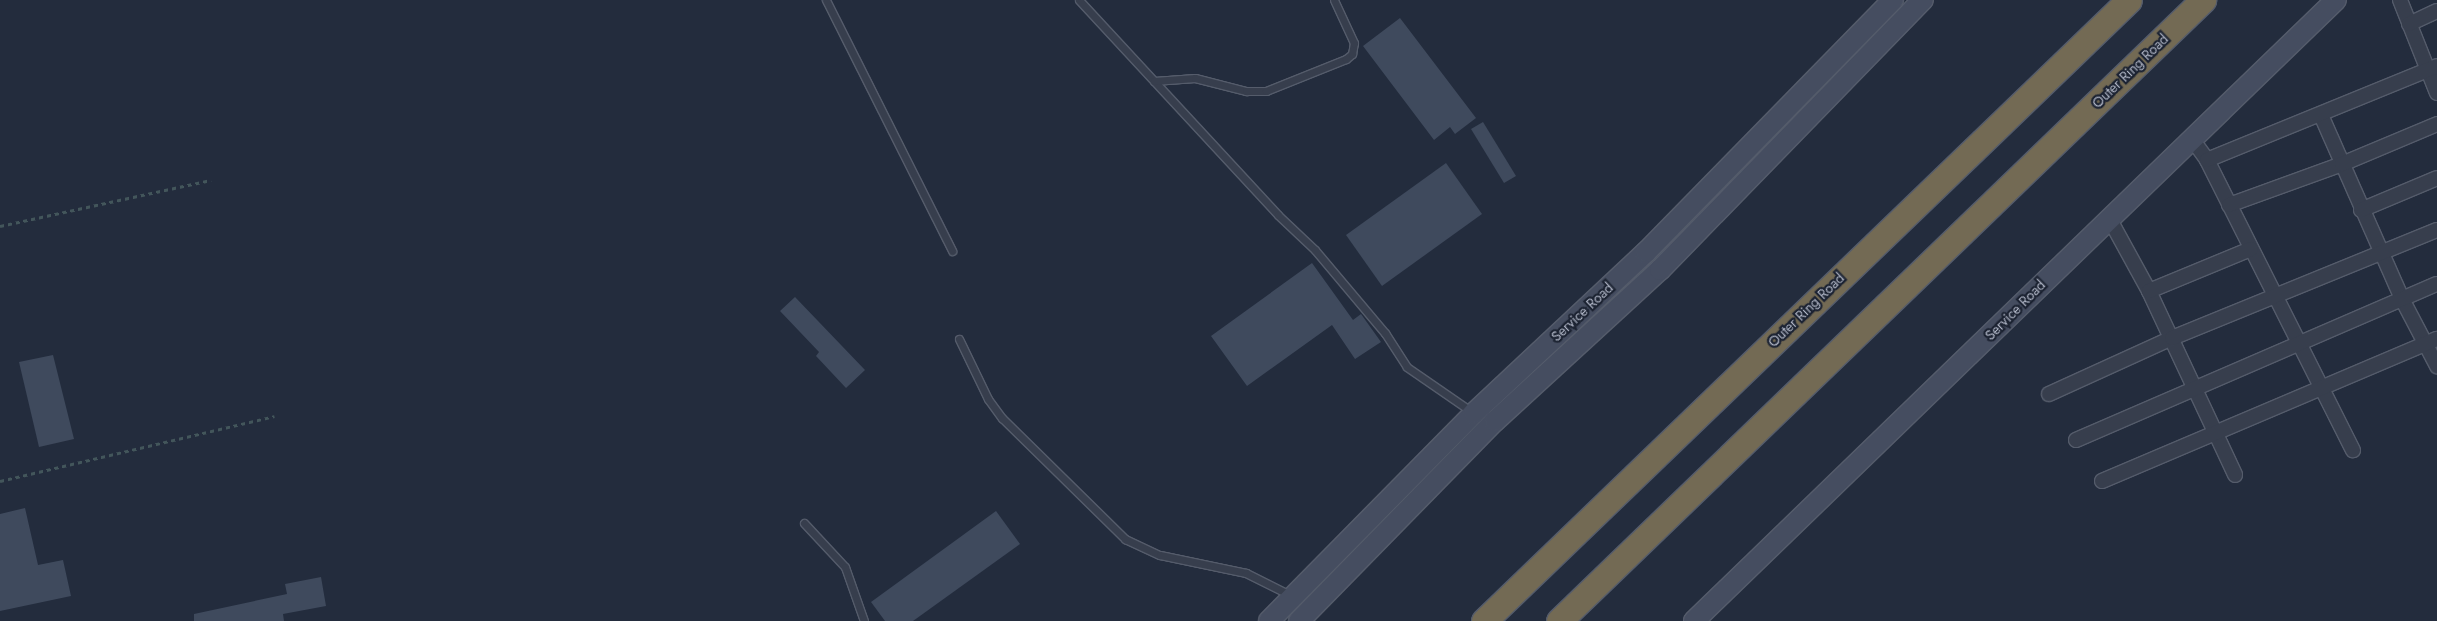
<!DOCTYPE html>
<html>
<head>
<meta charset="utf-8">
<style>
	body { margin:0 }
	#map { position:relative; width:2437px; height:621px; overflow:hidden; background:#232c3d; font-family:Jost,sans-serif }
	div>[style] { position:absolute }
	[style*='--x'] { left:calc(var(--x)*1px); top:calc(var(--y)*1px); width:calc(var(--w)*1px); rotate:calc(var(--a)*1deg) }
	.building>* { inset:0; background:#3f4a5d }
	.path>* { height:3px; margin-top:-1.5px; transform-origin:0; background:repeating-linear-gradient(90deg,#43565b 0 4px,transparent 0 8px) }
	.roads { filter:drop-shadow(1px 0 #555c6b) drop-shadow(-1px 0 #555c6b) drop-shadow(0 1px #555c6b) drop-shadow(0 -1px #555c6b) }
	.lane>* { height:7px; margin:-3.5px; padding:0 3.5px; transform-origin:3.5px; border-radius:3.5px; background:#373e4d }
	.street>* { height:14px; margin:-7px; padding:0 7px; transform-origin:7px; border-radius:7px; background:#373e4d }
	.secondary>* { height:20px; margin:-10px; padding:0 10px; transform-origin:10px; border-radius:10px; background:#454d60 }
	.highway>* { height:25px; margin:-12.5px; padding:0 12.5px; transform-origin:12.5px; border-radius:12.5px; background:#736a54 }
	span { translate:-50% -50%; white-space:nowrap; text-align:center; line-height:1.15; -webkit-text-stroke:4.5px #1c2332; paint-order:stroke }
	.street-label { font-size:14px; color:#b3b9c9 }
</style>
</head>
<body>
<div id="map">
	<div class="building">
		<div style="clip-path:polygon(1400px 18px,1476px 118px,1455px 134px,1450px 127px,1434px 140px,1363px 46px)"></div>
		<div style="clip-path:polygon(1483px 122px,1516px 176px,1504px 183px,1471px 129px)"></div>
		<div style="clip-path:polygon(1446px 163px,1482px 214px,1382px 286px,1346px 235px)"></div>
		<div style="clip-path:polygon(1312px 263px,1353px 320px,1361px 314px,1381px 342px,1355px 359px,1332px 325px,1247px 386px,1211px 336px)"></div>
		<div style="clip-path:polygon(795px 297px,865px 370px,846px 388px,816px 356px,819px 352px,780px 311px)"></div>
		<div style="clip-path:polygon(53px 355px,74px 439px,39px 447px,19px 362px)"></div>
		<div style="clip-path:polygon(25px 508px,38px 565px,63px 560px,71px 596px,0 611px,0 514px)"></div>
		<div style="clip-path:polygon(996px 511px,1020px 544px,913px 621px,885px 621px,871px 602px)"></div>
		<div style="clip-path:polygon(321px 577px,326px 606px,283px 614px,284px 621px,194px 621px,194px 614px,287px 594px,285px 584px)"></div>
	</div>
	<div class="path">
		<div style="--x:0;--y:226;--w:216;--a:-12.3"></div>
		<div style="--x:0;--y:481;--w:282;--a:-13.3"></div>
	</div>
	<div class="roads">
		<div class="lane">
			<div style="--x:826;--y:0;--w:281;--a:63.3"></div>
			<div style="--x:1079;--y:0;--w:293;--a:47.2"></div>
			<div style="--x:1278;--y:215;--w:51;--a:43.4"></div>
			<div style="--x:1315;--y:250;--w:109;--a:49.9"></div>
			<div style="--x:1385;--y:333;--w:40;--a:57.1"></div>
			<div style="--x:1407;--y:367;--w:79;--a:34.7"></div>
			<div style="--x:1154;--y:81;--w:41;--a:-4.2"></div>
			<div style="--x:1195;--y:78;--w:53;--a:14.3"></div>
			<div style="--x:1246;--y:91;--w:20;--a:0"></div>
			<div style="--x:1266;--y:91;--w:86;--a:-21.8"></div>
			<div style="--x:1346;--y:59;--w:8;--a:-40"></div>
			<div style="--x:1352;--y:54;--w:11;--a:-80"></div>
			<div style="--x:1354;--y:43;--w:47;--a:-114.9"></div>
			<div style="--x:959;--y:339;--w:67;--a:64.2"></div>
			<div style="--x:988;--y:399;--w:24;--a:54"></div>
			<div style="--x:1002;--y:418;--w:173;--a:44.5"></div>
			<div style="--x:1125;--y:539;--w:38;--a:25"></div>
			<div style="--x:1160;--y:555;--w:88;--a:11.8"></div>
			<div style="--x:1246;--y:573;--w:49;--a:26.6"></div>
			<div style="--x:804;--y:523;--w:60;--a:47"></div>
			<div style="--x:845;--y:567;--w:57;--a:70.6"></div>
		</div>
		<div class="street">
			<div style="--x:2400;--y:0;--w:100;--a:68.3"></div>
			<div style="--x:2409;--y:24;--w:31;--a:-25"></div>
			<div style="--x:2321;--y:115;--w:201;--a:66.2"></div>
			<div style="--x:2402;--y:299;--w:76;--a:62.4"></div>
			<div style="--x:2192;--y:139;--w:26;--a:54"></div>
			<div style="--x:2207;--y:160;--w:325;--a:63.3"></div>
			<div style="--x:2207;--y:160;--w:248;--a:-22.2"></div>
			<div style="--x:2229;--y:205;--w:120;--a:-19.9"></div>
			<div style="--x:2342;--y:164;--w:103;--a:-22.8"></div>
			<div style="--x:2361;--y:210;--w:82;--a:-22.8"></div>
			<div style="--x:2109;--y:218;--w:83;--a:61.3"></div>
			<div style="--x:2149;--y:291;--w:203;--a:64.9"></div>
			<div style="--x:2149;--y:291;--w:110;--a:-22.4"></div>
			<div style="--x:2049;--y:394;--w:135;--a:-24.5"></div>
			<div style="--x:2172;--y:338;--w:286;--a:-22.2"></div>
			<div style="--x:2076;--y:440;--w:393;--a:-23.4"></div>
			<div style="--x:2102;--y:481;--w:364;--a:-23"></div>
		</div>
		<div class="secondary">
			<div style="--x:1269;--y:621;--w:292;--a:-45.4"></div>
			<div style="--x:1474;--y:413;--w:236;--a:-43.1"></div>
			<div style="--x:1646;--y:252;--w:353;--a:-45.6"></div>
			<div style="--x:1299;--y:621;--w:280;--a:-45.6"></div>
			<div style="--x:1495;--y:421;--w:224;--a:-42.5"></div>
			<div style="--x:1660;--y:270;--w:377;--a:-45.8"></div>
			<div style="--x:1694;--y:621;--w:893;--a:-44.05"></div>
		</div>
		<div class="highway">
			<div style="--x:1484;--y:621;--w:895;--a:-43.91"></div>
			<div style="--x:1559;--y:621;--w:895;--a:-43.96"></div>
		</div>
	</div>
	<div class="street-label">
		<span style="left:2130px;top:71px;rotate:-44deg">Outer Ring Road</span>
		<span style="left:1806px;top:310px;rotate:-44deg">Outer Ring Road</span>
		<span style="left:2015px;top:310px;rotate:-45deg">Service Road</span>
		<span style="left:1582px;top:312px;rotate:-43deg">Service Road</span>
	</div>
</div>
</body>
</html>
